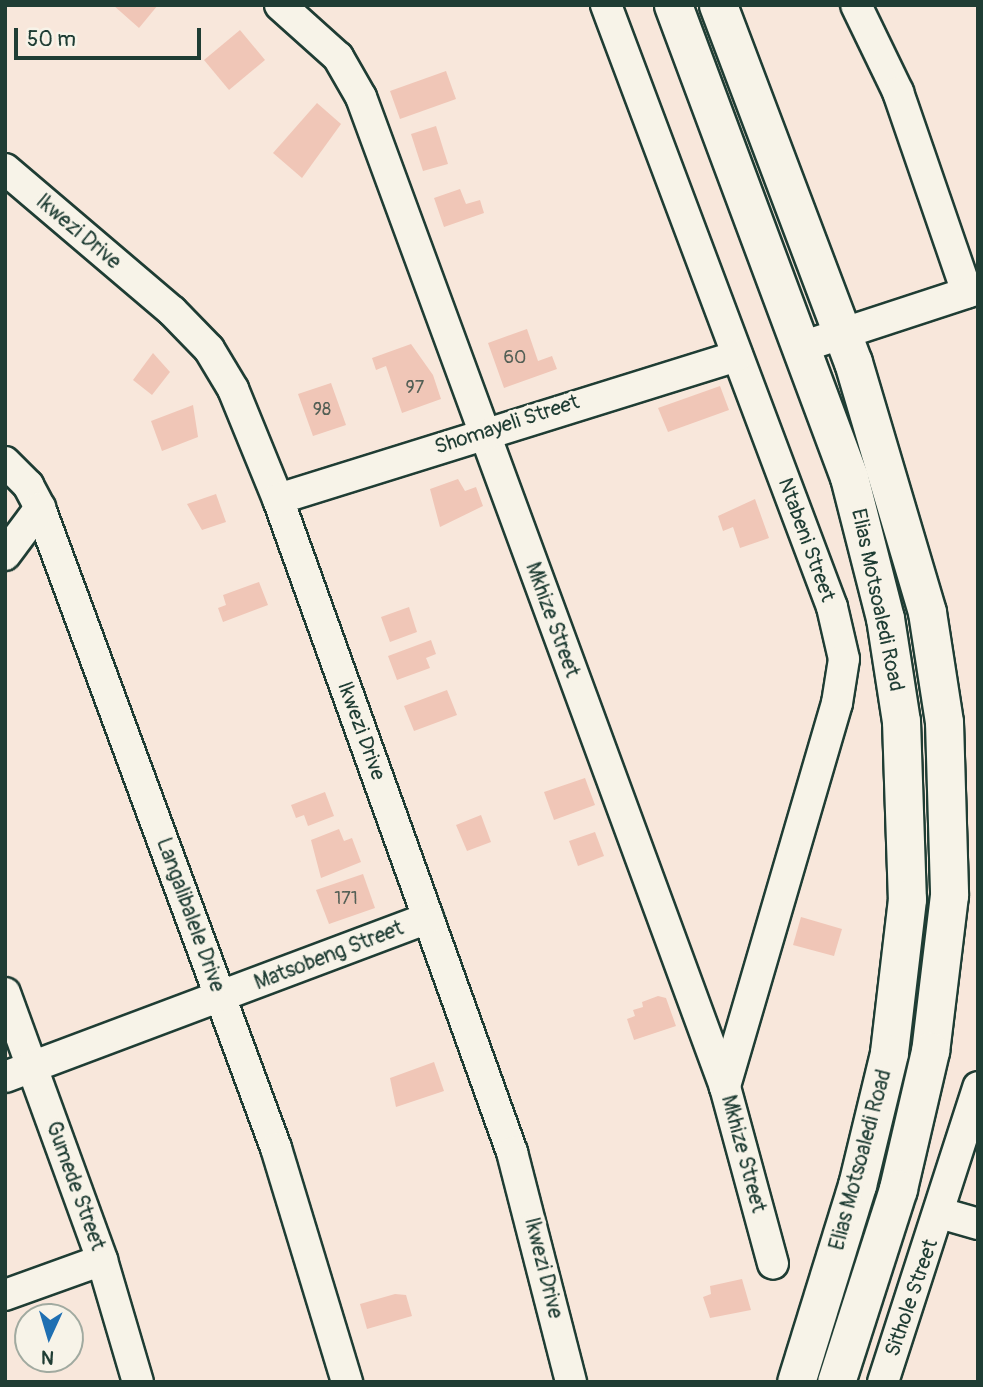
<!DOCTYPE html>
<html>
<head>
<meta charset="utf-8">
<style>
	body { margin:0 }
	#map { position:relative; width:983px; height:1387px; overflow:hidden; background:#f8e7db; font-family:Pangolin,sans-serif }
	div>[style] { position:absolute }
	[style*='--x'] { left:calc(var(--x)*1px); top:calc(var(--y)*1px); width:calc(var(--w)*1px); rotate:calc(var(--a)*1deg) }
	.building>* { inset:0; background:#f0c6b7 }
	.roads { filter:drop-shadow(2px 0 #1f3d34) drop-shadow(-2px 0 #1f3d34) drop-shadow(0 2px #1f3d34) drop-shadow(0 -2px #1f3d34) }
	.minor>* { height:30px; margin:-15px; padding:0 15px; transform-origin:15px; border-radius:15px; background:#f7f3e8 }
	.major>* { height:37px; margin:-18.5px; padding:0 18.5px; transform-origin:18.5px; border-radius:18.5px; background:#f7f3e8 }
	span { translate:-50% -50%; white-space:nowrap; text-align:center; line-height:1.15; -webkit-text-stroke:7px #f7f3e8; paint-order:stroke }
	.number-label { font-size:18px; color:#535f55 }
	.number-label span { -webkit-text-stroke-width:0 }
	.street-label { font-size:21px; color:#1f3d34 }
	.frame { position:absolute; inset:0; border:7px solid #1f3d34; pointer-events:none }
	.north { position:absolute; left:14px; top:1303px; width:70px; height:70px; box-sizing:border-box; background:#f7f3e8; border:2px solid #a1aaa0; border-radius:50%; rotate:184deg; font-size:19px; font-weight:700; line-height:28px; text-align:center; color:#1f3d34 }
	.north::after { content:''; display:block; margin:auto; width:24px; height:32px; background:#1f6fb2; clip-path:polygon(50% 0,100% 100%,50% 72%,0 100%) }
	.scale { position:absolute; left:14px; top:28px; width:187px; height:32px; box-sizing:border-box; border:4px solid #1f3d34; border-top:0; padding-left:9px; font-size:21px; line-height:24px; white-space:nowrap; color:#1f3d34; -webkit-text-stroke:5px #f7f3e8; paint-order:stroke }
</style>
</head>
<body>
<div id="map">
	<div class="building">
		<div style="clip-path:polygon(113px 5px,158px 5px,139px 28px)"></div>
		<div style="clip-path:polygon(240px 30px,265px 60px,229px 90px,204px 60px)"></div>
		<div style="clip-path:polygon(446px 71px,456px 99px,400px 119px,390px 91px)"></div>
		<div style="clip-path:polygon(317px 103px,341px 124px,302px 178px,273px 153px)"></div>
		<div style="clip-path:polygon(436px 126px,448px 164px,423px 171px,411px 134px)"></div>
		<div style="clip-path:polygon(460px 189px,466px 204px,480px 200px,484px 213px,444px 227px,434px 198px)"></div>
		<div style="clip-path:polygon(527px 329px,538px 361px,552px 356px,557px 369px,504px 388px,488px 343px)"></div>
		<div style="clip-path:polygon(411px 344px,433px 375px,441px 399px,402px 413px,386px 366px,376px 370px,372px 358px)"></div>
		<div style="clip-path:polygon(153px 353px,170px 372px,152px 395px,133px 380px)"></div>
		<div style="clip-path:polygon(331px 383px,346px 425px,313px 436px,298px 394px)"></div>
		<div style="clip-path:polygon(720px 386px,729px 410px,668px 432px,658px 408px)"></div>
		<div style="clip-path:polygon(193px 405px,198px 437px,162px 451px,151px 421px)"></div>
		<div style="clip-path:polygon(458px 479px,465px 491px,476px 487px,483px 506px,440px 527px,430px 489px)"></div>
		<div style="clip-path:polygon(216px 494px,226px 522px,202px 530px,187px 504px)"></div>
		<div style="clip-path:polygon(755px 499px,769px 538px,740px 548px,733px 527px,723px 531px,718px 516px)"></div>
		<div style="clip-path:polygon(259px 582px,268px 605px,223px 622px,218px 608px,226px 605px,223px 595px)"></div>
		<div style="clip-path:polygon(409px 607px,417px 632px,390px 642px,381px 617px)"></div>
		<div style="clip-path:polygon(431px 640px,436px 654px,426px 658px,430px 668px,397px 680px,388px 656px)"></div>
		<div style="clip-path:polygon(447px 690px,457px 715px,414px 731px,404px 706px)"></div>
		<div style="clip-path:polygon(585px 778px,595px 805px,554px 820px,544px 792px)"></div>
		<div style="clip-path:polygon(325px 792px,334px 816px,308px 826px,304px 815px,296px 818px,291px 805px)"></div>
		<div style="clip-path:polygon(481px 815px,491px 842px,467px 851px,456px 825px)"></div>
		<div style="clip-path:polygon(339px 829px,344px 841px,352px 838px,361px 862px,321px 878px,311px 840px)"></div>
		<div style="clip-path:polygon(595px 832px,604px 856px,578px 866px,569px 841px)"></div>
		<div style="clip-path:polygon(363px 874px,375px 908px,329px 924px,316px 890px)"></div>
		<div style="clip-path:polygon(801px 917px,842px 929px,834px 956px,793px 945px)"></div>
		<div style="clip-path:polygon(658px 996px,666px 998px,676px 1026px,634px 1040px,627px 1019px,635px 1016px,633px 1010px,643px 1007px,642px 1002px)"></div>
		<div style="clip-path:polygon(434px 1062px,444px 1091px,396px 1107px,390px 1078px)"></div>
		<div style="clip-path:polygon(742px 1279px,751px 1310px,710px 1318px,703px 1297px,711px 1294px,710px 1286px)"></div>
		<div style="clip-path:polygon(395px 1294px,406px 1295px,412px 1316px,367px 1329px,360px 1304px)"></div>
	</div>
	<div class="roads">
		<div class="minor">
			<div style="--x:280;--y:5;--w:78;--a:41.9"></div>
			<div style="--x:338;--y:57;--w:46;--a:60.1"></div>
			<div style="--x:361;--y:97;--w:1055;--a:69.81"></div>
			<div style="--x:725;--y:1087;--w:183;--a:74.8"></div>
			<div style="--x:606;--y:5;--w:643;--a:69.42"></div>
			<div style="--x:832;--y:607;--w:53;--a:77"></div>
			<div style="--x:844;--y:659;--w:45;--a:99"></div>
			<div style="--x:837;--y:703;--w:400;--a:106.3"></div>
			<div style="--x:856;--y:5;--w:97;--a:64.2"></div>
			<div style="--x:898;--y:92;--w:212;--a:71"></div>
			<div style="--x:5;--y:169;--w:219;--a:40.4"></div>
			<div style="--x:172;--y:311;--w:53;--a:45.8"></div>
			<div style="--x:209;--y:349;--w:47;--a:59"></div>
			<div style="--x:233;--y:389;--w:119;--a:67.8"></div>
			<div style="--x:278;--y:499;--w:694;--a:70.29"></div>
			<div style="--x:512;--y:1152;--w:237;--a:75.6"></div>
			<div style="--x:801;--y:347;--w:186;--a:-18.1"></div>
			<div style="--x:5;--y:462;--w:33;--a:45"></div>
			<div style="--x:28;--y:485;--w:26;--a:62"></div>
			<div style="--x:40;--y:508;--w:682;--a:69.76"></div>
			<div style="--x:276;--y:1148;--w:245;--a:73.1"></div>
			<div style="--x:278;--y:499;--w:481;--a:-17.3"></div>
			<div style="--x:5;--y:555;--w:59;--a:-53.3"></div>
			<div style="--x:5;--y:993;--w:284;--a:70"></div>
			<div style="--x:102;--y:1260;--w:127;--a:73.6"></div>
			<div style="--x:5;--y:1077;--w:452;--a:-20.6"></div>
			<div style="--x:940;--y:1213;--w:40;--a:16"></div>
			<div style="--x:5;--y:1295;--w:103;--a:-19.8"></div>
			<div style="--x:883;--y:1382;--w:310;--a:-72.1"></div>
		</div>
		<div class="major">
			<div style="--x:673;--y:5;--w:504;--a:69.55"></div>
			<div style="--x:849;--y:477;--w:146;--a:75.7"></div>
			<div style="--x:885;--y:618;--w:104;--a:81.2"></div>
			<div style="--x:901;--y:721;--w:178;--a:88.1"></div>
			<div style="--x:907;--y:899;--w:155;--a:96.7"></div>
			<div style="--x:889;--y:1053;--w:136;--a:103.6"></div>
			<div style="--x:857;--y:1185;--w:206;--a:107.2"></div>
			<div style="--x:718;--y:5;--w:382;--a:69.3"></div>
			<div style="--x:853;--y:362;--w:261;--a:73.5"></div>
			<div style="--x:927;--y:612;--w:111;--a:81.2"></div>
			<div style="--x:944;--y:722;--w:173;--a:88.3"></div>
			<div style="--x:949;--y:895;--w:157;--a:96.9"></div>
			<div style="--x:930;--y:1051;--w:142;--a:103.1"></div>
			<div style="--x:898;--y:1189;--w:203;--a:107.8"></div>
		</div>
	</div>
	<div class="number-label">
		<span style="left:515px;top:358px">60</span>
		<span style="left:415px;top:388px">97</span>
		<span style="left:322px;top:410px">98</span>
		<span style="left:346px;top:899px">171</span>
	</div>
	<div class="street-label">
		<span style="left:78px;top:232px;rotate:40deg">Ikwezi Drive</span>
		<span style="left:507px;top:425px;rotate:-18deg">Shomayeli Street</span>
		<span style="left:806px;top:540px;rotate:70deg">Ntabeni Street</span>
		<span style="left:877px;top:600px;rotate:78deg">Elias Motsoaledi Road</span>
		<span style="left:552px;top:620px;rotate:70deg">Mkhize Street</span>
		<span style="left:361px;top:731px;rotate:70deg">Ikwezi Drive</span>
		<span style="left:190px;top:915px;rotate:70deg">Langalibalele Drive</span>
		<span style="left:329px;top:956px;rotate:-21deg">Matsobeng Street</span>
		<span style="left:743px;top:1154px;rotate:75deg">Mkhize Street</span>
		<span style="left:861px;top:1160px;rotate:-75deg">Elias Motsoaledi Road</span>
		<span style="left:75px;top:1186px;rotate:70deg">Gumede Street</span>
		<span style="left:543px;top:1268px;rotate:76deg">Ikwezi Drive</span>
		<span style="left:912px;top:1298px;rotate:-71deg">Sithole Street</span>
	</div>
	<div class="frame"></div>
	<div class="north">N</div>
	<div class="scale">50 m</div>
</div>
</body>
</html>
